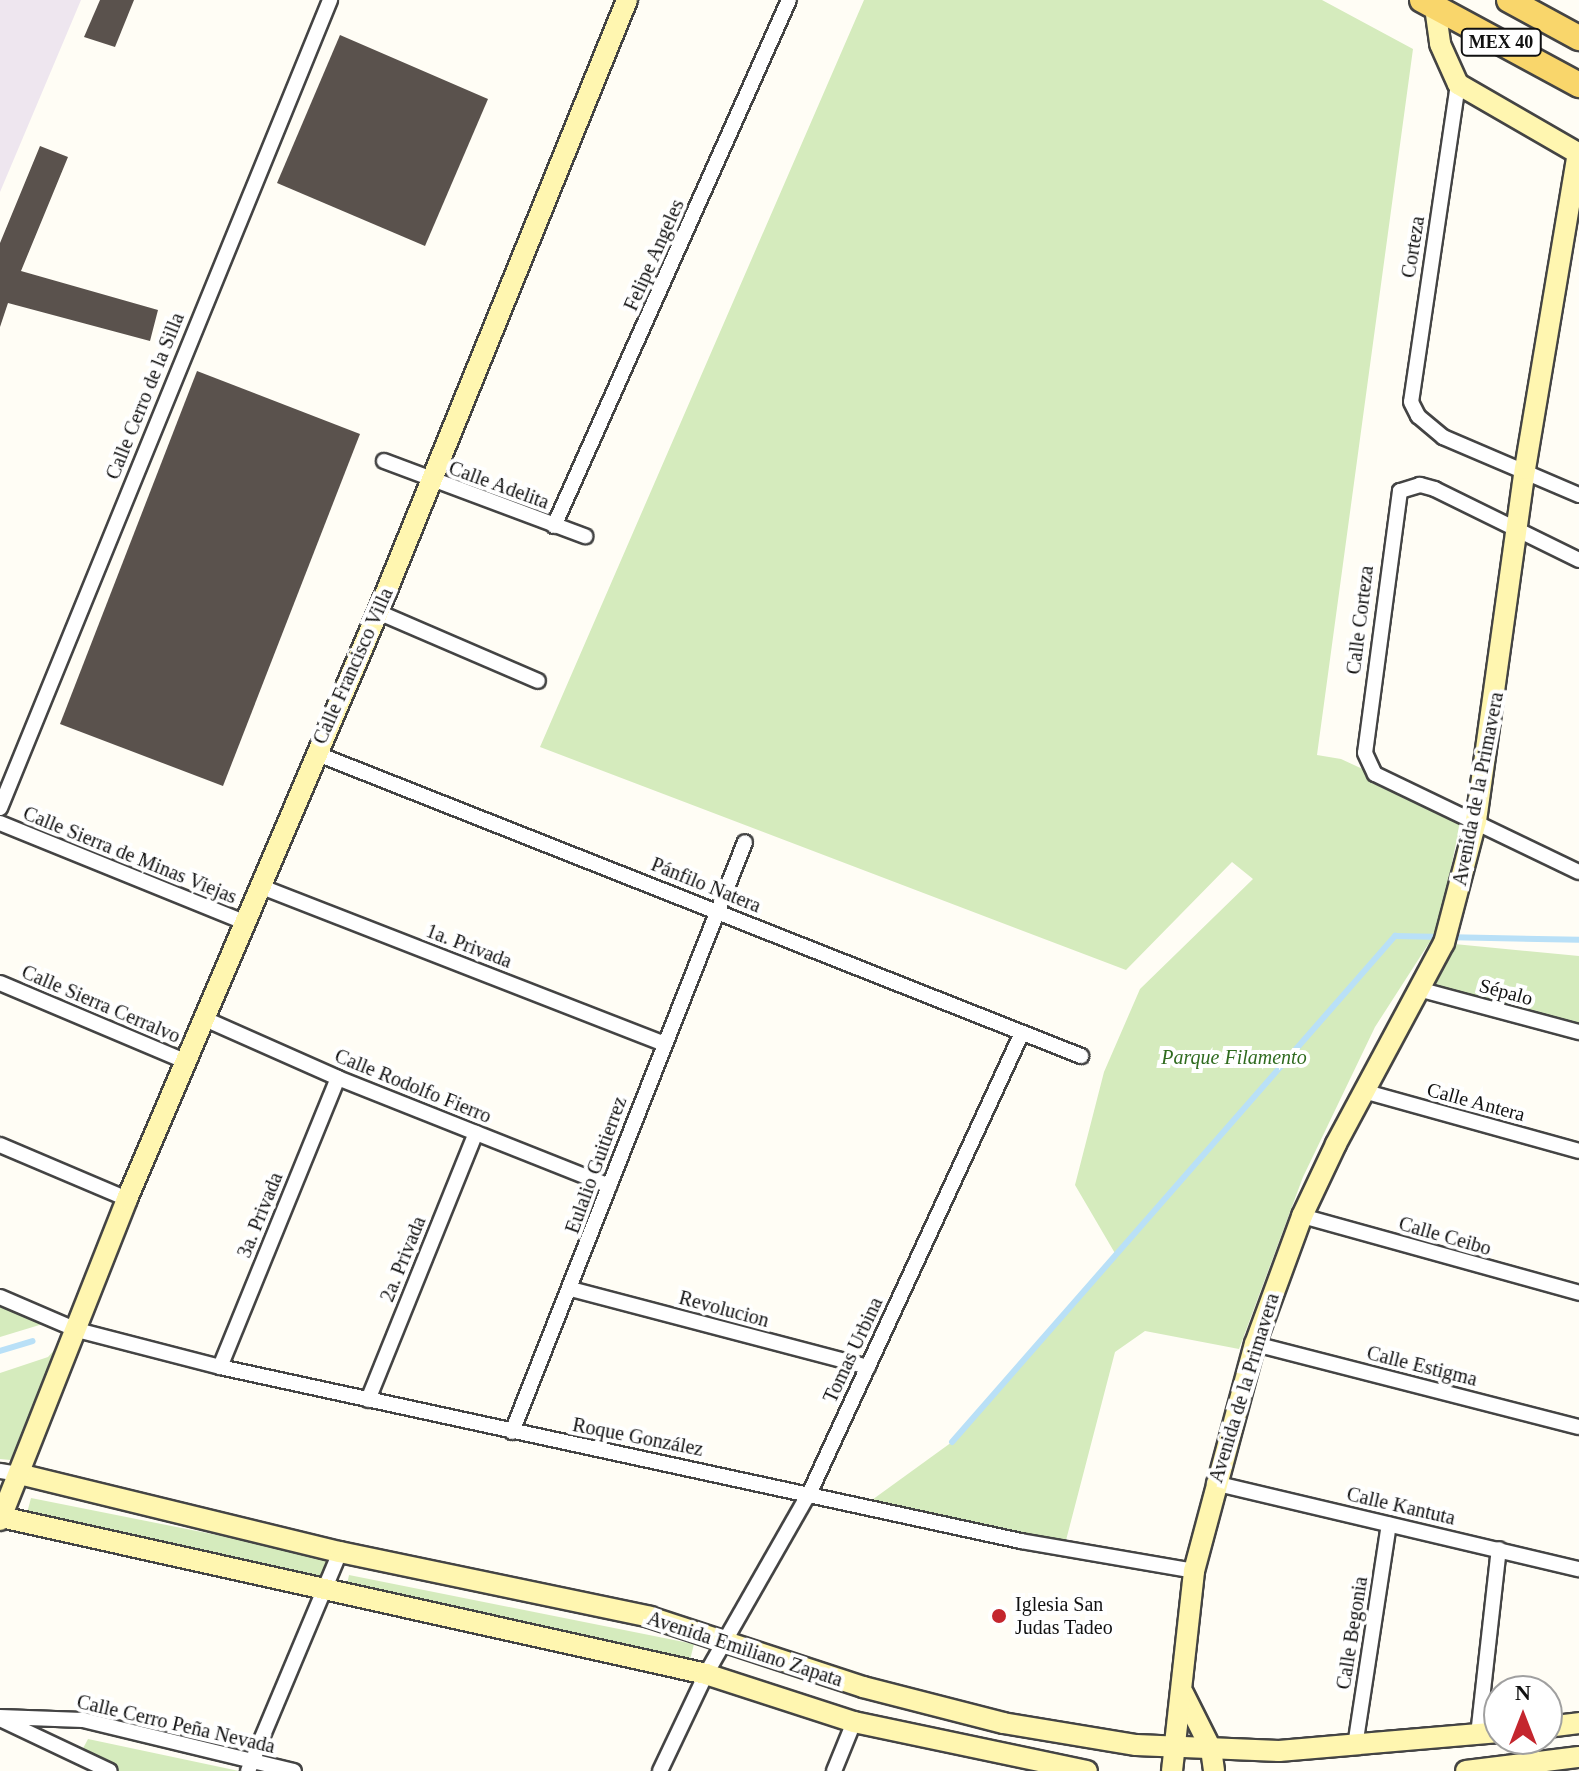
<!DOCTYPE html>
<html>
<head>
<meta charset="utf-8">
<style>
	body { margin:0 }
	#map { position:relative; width:1579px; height:1771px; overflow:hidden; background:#fffdf5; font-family:Georgia,serif }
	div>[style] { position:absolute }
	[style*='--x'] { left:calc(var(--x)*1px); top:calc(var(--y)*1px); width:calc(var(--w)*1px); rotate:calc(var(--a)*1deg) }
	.industrial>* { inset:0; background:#eee6ef }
	.green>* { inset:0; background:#d5ebbd }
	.stream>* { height:6px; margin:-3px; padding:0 3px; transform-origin:3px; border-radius:3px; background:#b9e0f7 }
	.building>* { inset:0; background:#5a524d }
	.roads { filter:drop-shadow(2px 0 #444) drop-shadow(-2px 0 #444) drop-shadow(0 2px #444) drop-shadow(0 -2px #444) }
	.street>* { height:14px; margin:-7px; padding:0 7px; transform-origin:7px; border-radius:7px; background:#fff }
	.secondary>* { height:20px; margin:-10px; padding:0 10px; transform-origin:10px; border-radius:10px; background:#fff6b0 }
	.primary>* { height:24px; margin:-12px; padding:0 12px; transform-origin:12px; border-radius:12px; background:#f9d66b }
	.dots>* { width:22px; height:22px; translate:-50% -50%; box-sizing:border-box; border:4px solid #fff; border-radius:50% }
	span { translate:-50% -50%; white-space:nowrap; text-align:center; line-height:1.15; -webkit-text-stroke:8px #fff; paint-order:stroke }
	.shield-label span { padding:2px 6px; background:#fff; border:2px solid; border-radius:6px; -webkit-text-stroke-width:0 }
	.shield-label { font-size:18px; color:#111; font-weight:700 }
	.street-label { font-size:20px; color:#111 }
	.park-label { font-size:20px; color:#2f6b1f; font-style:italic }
	.poi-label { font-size:20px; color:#111 }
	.left { translate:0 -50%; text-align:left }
	.north { position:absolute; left:1483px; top:1675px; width:80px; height:80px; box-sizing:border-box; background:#fff; border:2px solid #a0a0a0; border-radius:50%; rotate:0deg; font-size:22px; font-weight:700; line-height:32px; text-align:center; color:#111 }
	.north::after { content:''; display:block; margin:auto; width:28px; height:36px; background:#c4262e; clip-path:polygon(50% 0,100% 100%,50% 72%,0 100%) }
</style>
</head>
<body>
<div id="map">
	<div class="industrial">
		<div style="clip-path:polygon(0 0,81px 0,0 192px)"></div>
	</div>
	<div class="green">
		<div style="clip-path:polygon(864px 0,1322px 0,1413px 49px,1317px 755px,1341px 759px,1462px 815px,1438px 929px,1375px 1027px,1303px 1177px,1239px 1349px,1145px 1331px,1115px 1352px,1064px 1548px,865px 1505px,952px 1442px,1116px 1255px,1075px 1185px,1104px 1072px,1140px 989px,1253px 879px,1232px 862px,1126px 970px,540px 747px)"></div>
		<div style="clip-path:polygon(1444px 943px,1579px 956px,1579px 1031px,1422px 990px)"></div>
		<div style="clip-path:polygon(0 1295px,46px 1323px,0 1337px)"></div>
		<div style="clip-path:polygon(69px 1334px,21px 1461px,0 1459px,0 1373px,48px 1357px)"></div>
		<div style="clip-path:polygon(31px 1498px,332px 1558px,320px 1593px,23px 1528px)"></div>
		<div style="clip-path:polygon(349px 1575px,694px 1644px,686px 1676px,344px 1599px)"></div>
		<div style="clip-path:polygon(88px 1739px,239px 1771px,111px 1771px,79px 1756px)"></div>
	</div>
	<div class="stream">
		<div style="--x:0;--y:1351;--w:34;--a:-17"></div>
		<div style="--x:952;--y:1442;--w:673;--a:-48.8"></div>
		<div style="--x:1395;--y:936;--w:184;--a:1.2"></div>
	</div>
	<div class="building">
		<div style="clip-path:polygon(100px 0,134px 0,115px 47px,84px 37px)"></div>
		<div style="clip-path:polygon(340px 35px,488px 99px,425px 246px,277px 183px)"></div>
		<div style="clip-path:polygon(40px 146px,68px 157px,21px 271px,158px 310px,150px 341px,8px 303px,0 327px,0 243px)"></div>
		<div style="clip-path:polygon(197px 371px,360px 434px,223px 786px,60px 724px)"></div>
	</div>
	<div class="roads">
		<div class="street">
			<div style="--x:1458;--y:84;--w:321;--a:98.4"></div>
			<div style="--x:1411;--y:402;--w:16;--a:63"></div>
			<div style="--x:1418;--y:416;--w:33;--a:40"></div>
			<div style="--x:1443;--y:437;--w:148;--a:23.1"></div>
			<div style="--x:384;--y:461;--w:215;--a:20.5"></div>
			<div style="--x:554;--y:526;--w:576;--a:-65.93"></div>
			<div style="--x:1579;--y:560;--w:161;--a:-153.8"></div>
			<div style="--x:1435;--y:489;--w:16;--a:-165"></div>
			<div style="--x:1420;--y:485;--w:21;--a:163"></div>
			<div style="--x:1400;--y:491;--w:264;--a:97.6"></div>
			<div style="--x:1365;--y:753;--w:23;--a:65"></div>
			<div style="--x:1375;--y:774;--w:226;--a:25.7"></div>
			<div style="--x:378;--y:612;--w:174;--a:23.3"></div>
			<div style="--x:315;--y:753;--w:824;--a:21.58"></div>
			<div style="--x:0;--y:808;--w:873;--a:-67.78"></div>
			<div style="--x:0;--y:823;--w:266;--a:22.1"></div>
			<div style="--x:262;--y:887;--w:429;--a:21.3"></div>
			<div style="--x:0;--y:983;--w:203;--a:22.9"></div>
			<div style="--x:1422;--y:990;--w:163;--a:15"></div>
			<div style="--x:205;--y:1019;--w:145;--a:23.9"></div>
			<div style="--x:338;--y:1078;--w:292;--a:21.7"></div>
			<div style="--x:1363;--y:1091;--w:224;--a:15.5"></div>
			<div style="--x:0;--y:1145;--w:138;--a:23"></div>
			<div style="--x:1302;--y:1216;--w:288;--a:15.5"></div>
			<div style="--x:571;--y:1289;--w:307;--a:14.7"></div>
			<div style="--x:0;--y:1297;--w:84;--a:23.2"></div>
			<div style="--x:77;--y:1330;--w:148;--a:14.5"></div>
			<div style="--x:220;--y:1367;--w:820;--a:12.26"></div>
			<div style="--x:1021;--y:1541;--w:176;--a:9.8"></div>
			<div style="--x:1255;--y:1344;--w:334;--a:14.4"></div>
			<div style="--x:220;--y:1367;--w:312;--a:-67.8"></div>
			<div style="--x:368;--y:1400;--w:288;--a:-68"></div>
			<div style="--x:512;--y:1432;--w:634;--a:-68.45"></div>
			<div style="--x:0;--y:1471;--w:19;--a:9"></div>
			<div style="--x:1214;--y:1483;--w:375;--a:13.3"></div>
			<div style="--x:0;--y:1717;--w:83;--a:2.1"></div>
			<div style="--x:83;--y:1720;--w:217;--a:13.6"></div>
			<div style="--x:2;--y:1720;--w:119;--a:25.3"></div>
			<div style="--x:1478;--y:1735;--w:187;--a:-83.6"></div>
			<div style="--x:1355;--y:1746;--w:224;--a:-81.3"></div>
			<div style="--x:248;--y:1771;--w:238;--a:-67.2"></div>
			<div style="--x:660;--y:1771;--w:107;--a:-64.6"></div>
			<div style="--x:706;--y:1674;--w:210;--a:-60.3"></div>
			<div style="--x:810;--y:1492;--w:503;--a:-65.22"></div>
			<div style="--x:834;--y:1771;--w:53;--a:-67.8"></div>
		</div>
		<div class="secondary">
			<div style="--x:1435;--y:7;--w:37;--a:82"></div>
			<div style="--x:1440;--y:44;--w:44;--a:65.8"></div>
			<div style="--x:1458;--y:84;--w:140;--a:30"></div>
			<div style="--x:19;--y:1474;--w:330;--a:13.7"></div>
			<div style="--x:340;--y:1552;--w:317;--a:11.8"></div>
			<div style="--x:650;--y:1617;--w:224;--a:18.2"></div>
			<div style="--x:863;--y:1687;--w:145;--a:14.4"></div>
			<div style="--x:1003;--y:1723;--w:135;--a:9.4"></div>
			<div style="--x:1136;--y:1745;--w:143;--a:2.4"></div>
			<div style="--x:1279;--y:1751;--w:221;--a:-4.9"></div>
			<div style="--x:1;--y:1517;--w:722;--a:12.55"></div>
			<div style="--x:706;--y:1674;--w:156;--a:18"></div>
			<div style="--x:854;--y:1722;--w:238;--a:11.9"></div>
			<div style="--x:0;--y:1520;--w:345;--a:-68.4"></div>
			<div style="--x:127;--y:1199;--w:638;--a:-66.85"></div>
			<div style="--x:378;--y:612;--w:661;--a:-67.86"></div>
			<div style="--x:1183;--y:1693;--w:63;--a:63.4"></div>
			<div style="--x:1211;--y:1749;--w:22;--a:82"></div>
			<div style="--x:1547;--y:1727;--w:32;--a:-7"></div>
			<div style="--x:1172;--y:1771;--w:201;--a:-83.7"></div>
			<div style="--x:1194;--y:1571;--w:235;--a:-75"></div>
			<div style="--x:1255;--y:1344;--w:136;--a:-69.8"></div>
			<div style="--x:1302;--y:1216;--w:80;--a:-64.7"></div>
			<div style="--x:1336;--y:1144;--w:228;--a:-61.8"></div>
			<div style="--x:1444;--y:943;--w:126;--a:-75.3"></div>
			<div style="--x:1476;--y:821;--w:355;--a:-82.1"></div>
			<div style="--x:1525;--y:469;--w:320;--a:-80.5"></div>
			<div style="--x:1466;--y:1771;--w:114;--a:-7.1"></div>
		</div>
		<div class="primary">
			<div style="--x:1422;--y:0;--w:179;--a:28.4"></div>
			<div style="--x:1509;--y:0;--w:80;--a:28.5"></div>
		</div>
	</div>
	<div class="dots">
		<div style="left:999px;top:1616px;background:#c4262e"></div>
	</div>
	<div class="shield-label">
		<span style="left:1501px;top:42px">MEX 40</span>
	</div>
	<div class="street-label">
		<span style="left:1413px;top:247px;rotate:-81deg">Corteza</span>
		<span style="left:654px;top:255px;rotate:-66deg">Felipe Angeles</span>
		<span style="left:145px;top:396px;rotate:-68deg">Calle Cerro de la Silla</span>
		<span style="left:499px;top:485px;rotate:20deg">Calle Adelita</span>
		<span style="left:1360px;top:620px;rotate:-83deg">Calle Corteza</span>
		<span style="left:353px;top:666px;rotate:-66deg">Calle Francisco Villa</span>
		<span style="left:1478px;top:789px;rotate:-79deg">Avenida de la Primavera</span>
		<span style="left:130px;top:855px;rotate:22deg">Calle Sierra de Minas Viejas</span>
		<span style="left:706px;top:885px;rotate:22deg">Pánfilo Natera</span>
		<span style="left:469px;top:946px;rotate:21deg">1a. Privada</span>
		<span style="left:1506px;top:992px;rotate:15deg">Sépalo</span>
		<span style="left:101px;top:1004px;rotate:23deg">Calle Sierra Cerralvo</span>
		<span style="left:413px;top:1086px;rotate:22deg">Calle Rodolfo Fierro</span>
		<span style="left:1476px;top:1102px;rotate:15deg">Calle Antera</span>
		<span style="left:596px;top:1165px;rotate:-70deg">Eulalio Guitierrez</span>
		<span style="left:260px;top:1215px;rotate:-68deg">3a. Privada</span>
		<span style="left:1445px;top:1236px;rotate:16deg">Calle Ceibo</span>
		<span style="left:403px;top:1259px;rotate:-68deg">2a. Privada</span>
		<span style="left:724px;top:1309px;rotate:15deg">Revolucion</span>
		<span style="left:853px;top:1350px;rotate:-65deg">Tomas Urbina</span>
		<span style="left:1422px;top:1366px;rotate:14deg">Calle Estigma</span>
		<span style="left:1244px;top:1388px;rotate:-73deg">Avenida de la Primavera</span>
		<span style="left:638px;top:1437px;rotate:11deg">Roque González</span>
		<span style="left:1401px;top:1506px;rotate:13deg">Calle Kantuta</span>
		<span style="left:1352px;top:1633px;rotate:-81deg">Calle Begonia</span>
		<span style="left:745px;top:1649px;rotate:18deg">Avenida Emiliano Zapata</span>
		<span style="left:176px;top:1724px;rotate:13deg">Calle Cerro Peña Nevada</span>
	</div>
	<div class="park-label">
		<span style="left:1234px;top:1057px">Parque Filamento</span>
	</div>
	<div class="poi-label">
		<span class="left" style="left:1015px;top:1616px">Iglesia San<br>Judas Tadeo</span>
	</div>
	<div class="north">N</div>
</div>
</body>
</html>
